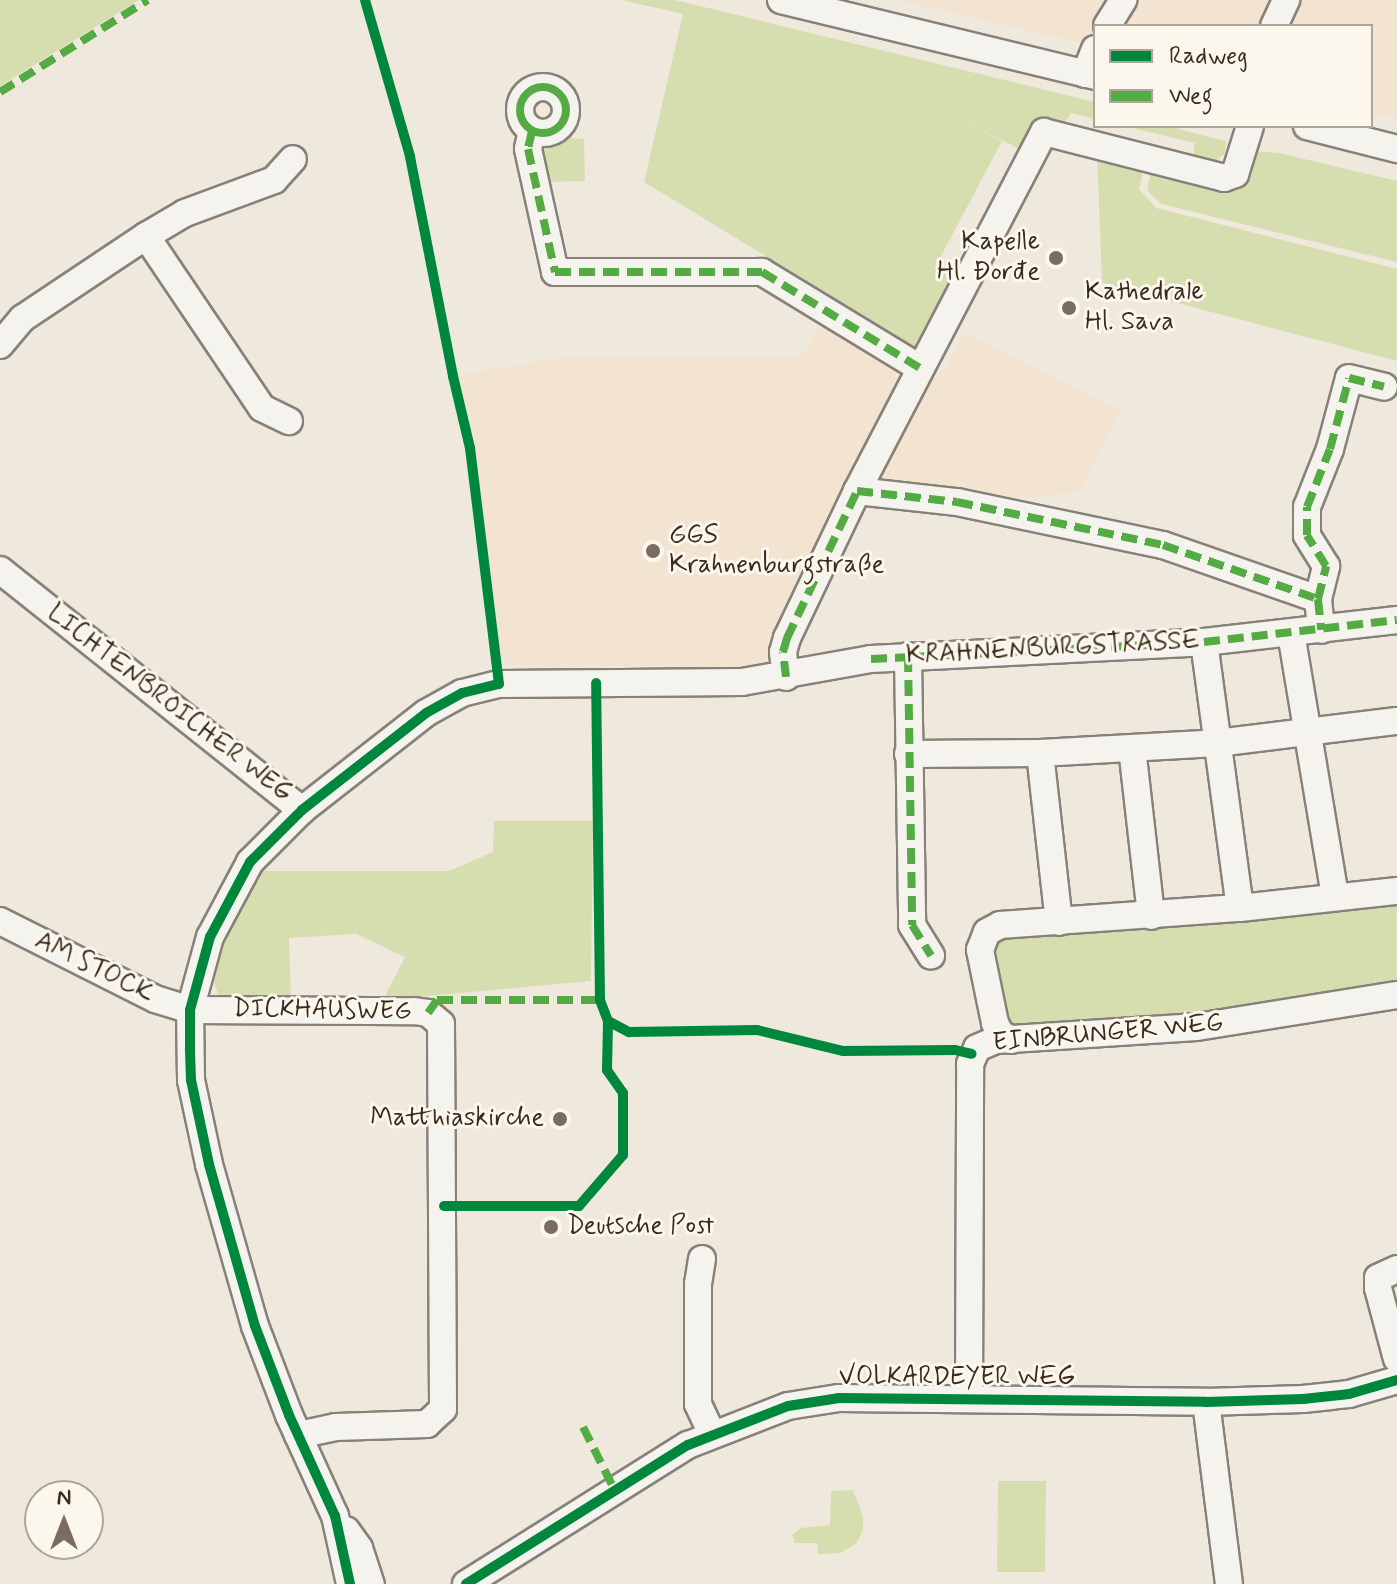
<!DOCTYPE html>
<html>
<head>
<meta charset="utf-8">
<style>
	body { margin:0 }
	#map { position:relative; width:1397px; height:1584px; overflow:hidden; background:#efe8dd; font-family:Mynerve,sans-serif }
	div>[style] { position:absolute }
	[style*='--x'] { left:calc(var(--x)*1px); top:calc(var(--y)*1px); width:calc(var(--w)*1px); rotate:calc(var(--a)*1deg) }
	.built>* { inset:0; background:#f2e4d0 }
	.green>* { inset:0; background:#d6deb0 }
	.roads { filter:drop-shadow(2px 0 #878179) drop-shadow(-2px 0 #878179) drop-shadow(0 2px #878179) drop-shadow(0 -2px #878179) }
	.minor>* { height:26px; margin:-13px; padding:0 13px; transform-origin:13px; border-radius:13px; background:#f5f3ee }
	.minor>.ring { margin:-13px; padding:0; box-sizing:content-box; background:none; border:26px solid #f5f3ee; border-radius:50% }
	.quiet>* { height:8px; margin-top:-4px; transform-origin:0; background:repeating-linear-gradient(90deg,#55ab43 0 16px,transparent 0 24px) }
	.quiet>.ring { margin:-4px; padding:0; box-sizing:content-box; background:none; border:8px solid #55ab43; border-radius:50% }
	.cycleway>* { height:10px; margin:-5px; padding:0 5px; transform-origin:5px; border-radius:5px; background:#00873e }
	.dots>* { width:22px; height:22px; translate:-50% -50%; box-sizing:border-box; border:4px solid #fbf7ec; border-radius:50% }
	span { translate:-50% -50%; white-space:nowrap; text-align:center; line-height:1.15; -webkit-text-stroke:6px #fbf7ec; paint-order:stroke }
	.poi-label { font-size:26px; color:#3b2a1e }
	.right { translate:-100% -50%; text-align:right }
	.left { translate:0 -50%; text-align:left }
	.street-label { font-size:26px; color:#3b2a1e }
	.legend { position:absolute; left:1093px; top:24px; width:280px; height:104px; box-sizing:border-box; background:#fbf7ec; border:2px solid #aea59a; margin:0; padding:10px 14px; list-style:none; font-size:24px; color:#3b2a1e }
	.legend li { display:flex; align-items:center; gap:16px; height:40px }
	.legend b { width:40px; border:2px solid #aea59a }
	.north { position:absolute; left:24px; top:1480px; width:80px; height:80px; box-sizing:border-box; background:#fbf7ec; border:2px solid #aea59a; border-radius:50%; rotate:0deg; font-size:22px; font-weight:700; line-height:32px; text-align:center; color:#3b2a1e }
	.north::after { content:''; display:block; margin:auto; width:28px; height:36px; background:#7a6c61; clip-path:polygon(50% 0,100% 100%,50% 72%,0 100%) }
</style>
</head>
<body>
<div id="map">
	<div class="built">
		<div style="clip-path:polygon(898px 0,1397px 0,1397px 119px,1371px 112px,1371px 26px,1095px 26px,1095px 46px)"></div>
		<div style="clip-path:polygon(823px 322px,905px 370px,905px 377px,763px 664px,753px 667px,508px 665px,499px 655px,475px 446px,457px 375px,564px 357px,793px 357px,803px 353px)"></div>
		<div style="clip-path:polygon(964px 332px,1121px 410px,1080px 492px,997px 500px,876px 482px,928px 374px,940px 380px)"></div>
	</div>
	<div class="green">
		<div style="clip-path:polygon(0 0,139px 0,0 86px)"></div>
		<div style="clip-path:polygon(622px 0,675px 0,1095px 102px,1095px 119px,1071px 113px,1064px 123px,1044px 118px,1025px 152px,963px 120px,1002px 141px,940px 258px,962px 270px,920px 350px,644px 182px,683px 14px)"></div>
		<div style="clip-path:polygon(1124px 126px,1167px 126px,1226px 141px,1225px 153px,1216px 161px,1193px 155px,1195px 143px)"></div>
		<div style="clip-path:polygon(570px 138px,584px 139px,585px 181px,544px 182px,539px 152px,542px 147px)"></div>
		<div style="clip-path:polygon(1252px 151px,1279px 153px,1397px 181px,1397px 262px,1161px 204px,1147px 190px,1152px 167px,1243px 188px)"></div>
		<div style="clip-path:polygon(1097px 152px,1144px 165px,1139px 189px,1156px 208px,1397px 269px,1397px 361px,1102px 283px)"></div>
		<div style="clip-path:polygon(494px 821px,593px 821px,591px 981px,383px 1000px,405px 957px,356px 934px,289px 938px,291px 1002px,219px 997px,212px 977px,232px 922px,263px 871px,449px 871px,493px 852px)"></div>
		<div style="clip-path:polygon(1397px 891px,1397px 996px,1322px 1008px,1000px 1032px,983px 938px)"></div>
		<div style="clip-path:polygon(998px 1481px,1046px 1481px,1045px 1572px,997px 1572px)"></div>
		<div style="clip-path:polygon(853px 1490px,863px 1516px,863px 1530px,856px 1544px,840px 1553px,818px 1554px,817px 1543px,795px 1543px,792px 1535px,801px 1528px,830px 1525px,831px 1491px)"></div>
	</div>
	<div class="roads">
		<div class="minor">
			<div style="--x:781;--y:0;--w:323;--a:13.6"></div>
			<div style="--x:1107;--y:26;--w:31;--a:-58"></div>
			<div style="--x:1274;--y:26;--w:29;--a:-65"></div>
			<div style="--x:1085;--y:74;--w:27;--a:-68"></div>
			<div class="ring" style="left:520px;top:87px;width:20px;height:20px"></div>
			<div style="--x:1307;--y:126;--w:93;--a:14.3"></div>
			<div style="--x:532;--y:131;--w:18;--a:103"></div>
			<div style="--x:528;--y:149;--w:126;--a:77.6"></div>
			<div style="--x:555;--y:272;--w:207;--a:0"></div>
			<div style="--x:762;--y:272;--w:185;--a:31.3"></div>
			<div style="--x:146;--y:236;--w:207;--a:56"></div>
			<div style="--x:262;--y:408;--w:30;--a:26"></div>
			<div style="--x:0;--y:345;--w:35;--a:-50"></div>
			<div style="--x:23;--y:318;--w:148;--a:-33.7"></div>
			<div style="--x:146;--y:236;--w:45;--a:-30.5"></div>
			<div style="--x:185;--y:213;--w:95;--a:-20.3"></div>
			<div style="--x:274;--y:180;--w:28;--a:-48"></div>
			<div style="--x:857;--y:491;--w:405;--a:-62.5"></div>
			<div style="--x:1044;--y:132;--w:186;--a:14.3"></div>
			<div style="--x:1224;--y:178;--w:12;--a:-20"></div>
			<div style="--x:1235;--y:174;--w:50;--a:-72.6"></div>
			<div style="--x:0;--y:570;--w:386;--a:38.5"></div>
			<div style="--x:1318;--y:599;--w:34;--a:-76"></div>
			<div style="--x:1326;--y:566;--w:36;--a:-122"></div>
			<div style="--x:1307;--y:535;--w:28;--a:-90"></div>
			<div style="--x:1307;--y:507;--w:62;--a:-68.4"></div>
			<div style="--x:1330;--y:449;--w:73;--a:-75"></div>
			<div style="--x:1349;--y:378;--w:36;--a:14"></div>
			<div style="--x:1291;--y:633;--w:268;--a:80.5"></div>
			<div style="--x:1204;--y:642;--w:268;--a:82.3"></div>
			<div style="--x:908;--y:656;--w:269;--a:89.1"></div>
			<div style="--x:912;--y:925;--w:36;--a:58"></div>
			<div style="--x:786;--y:677;--w:25;--a:-97"></div>
			<div style="--x:783;--y:652;--w:15;--a:-74"></div>
			<div style="--x:787;--y:638;--w:163;--a:-64.5"></div>
			<div style="--x:857;--y:491;--w:101;--a:6.3"></div>
			<div style="--x:957;--y:502;--w:210;--a:11.8"></div>
			<div style="--x:1163;--y:545;--w:164;--a:19.2"></div>
			<div style="--x:1318;--y:599;--w:31;--a:84"></div>
			<div style="--x:1132;--y:748;--w:169;--a:83.5"></div>
			<div style="--x:1040;--y:753;--w:170;--a:83.6"></div>
			<div style="--x:908;--y:754;--w:132;--a:-0.4"></div>
			<div style="--x:1040;--y:753;--w:177;--a:-3.2"></div>
			<div style="--x:1217;--y:743;--w:181;--a:-7"></div>
			<div style="--x:0;--y:921;--w:174;--a:26.7"></div>
			<div style="--x:155;--y:999;--w:37;--a:17"></div>
			<div style="--x:190;--y:1010;--w:224;--a:0.3"></div>
			<div style="--x:414;--y:1011;--w:14;--a:8"></div>
			<div style="--x:428;--y:1013;--w:17;--a:40"></div>
			<div style="--x:441;--y:1024;--w:385;--a:89.7"></div>
			<div style="--x:443;--y:1409;--w:22;--a:137"></div>
			<div style="--x:427;--y:1424;--w:91;--a:178.1"></div>
			<div style="--x:336;--y:1427;--w:39;--a:168"></div>
			<div style="--x:1011;--y:1040;--w:13;--a:-148"></div>
			<div style="--x:1000;--y:1033;--w:11;--a:-117"></div>
			<div style="--x:995;--y:1023;--w:75;--a:-101.6"></div>
			<div style="--x:980;--y:950;--w:19;--a:-69"></div>
			<div style="--x:987;--y:932;--w:15;--a:-28"></div>
			<div style="--x:1000;--y:925;--w:241;--a:-4.1"></div>
			<div style="--x:1240;--y:908;--w:158;--a:-6.2"></div>
			<div style="--x:702;--y:1259;--w:25;--a:99"></div>
			<div style="--x:698;--y:1284;--w:120;--a:90"></div>
			<div style="--x:698;--y:1404;--w:33;--a:65"></div>
			<div style="--x:1397;--y:1269;--w:21;--a:155"></div>
			<div style="--x:1378;--y:1278;--w:10;--a:90"></div>
			<div style="--x:1378;--y:1288;--w:73;--a:75"></div>
			<div style="--x:969;--y:1398;--w:334;--a:-89.8"></div>
			<div style="--x:970;--y:1064;--w:17;--a:-66"></div>
			<div style="--x:977;--y:1048;--w:21;--a:-23"></div>
			<div style="--x:996;--y:1040;--w:201;--a:-3.7"></div>
			<div style="--x:1197;--y:1027;--w:203;--a:-9.1"></div>
			<div style="--x:1206;--y:1402;--w:183;--a:82.8"></div>
			<div style="--x:346;--y:1530;--w:22;--a:54"></div>
			<div style="--x:359;--y:1548;--w:38;--a:72"></div>
			<div style="--x:350;--y:1584;--w:70;--a:-102.4"></div>
			<div style="--x:335;--y:1516;--w:111;--a:-114.5"></div>
			<div style="--x:289;--y:1415;--w:95;--a:-110.9"></div>
			<div style="--x:255;--y:1326;--w:168;--a:-105.9"></div>
			<div style="--x:209;--y:1164;--w:86;--a:-102.1"></div>
			<div style="--x:191;--y:1080;--w:70;--a:-90.8"></div>
			<div style="--x:190;--y:1010;--w:76;--a:-74.7"></div>
			<div style="--x:210;--y:937;--w:85;--a:-61.9"></div>
			<div style="--x:250;--y:862;--w:74;--a:-45"></div>
			<div style="--x:302;--y:810;--w:157;--a:-38"></div>
			<div style="--x:426;--y:713;--w:41;--a:-29.1"></div>
			<div style="--x:462;--y:693;--w:38;--a:-14"></div>
			<div style="--x:499;--y:684;--w:243;--a:-0.5"></div>
			<div style="--x:742;--y:682;--w:131;--a:-10.1"></div>
			<div style="--x:871;--y:659;--w:333;--a:-2.9"></div>
			<div style="--x:1204;--y:642;--w:194;--a:-6.5"></div>
			<div style="--x:466;--y:1584;--w:262;--a:-32.1"></div>
			<div style="--x:688;--y:1445;--w:107;--a:-21.3"></div>
			<div style="--x:788;--y:1406;--w:52;--a:-8.9"></div>
			<div style="--x:839;--y:1398;--w:367;--a:0.6"></div>
			<div style="--x:1206;--y:1402;--w:97;--a:-1.8"></div>
			<div style="--x:1303;--y:1399;--w:46;--a:-6.2"></div>
			<div style="--x:1349;--y:1394;--w:50;--a:-16.3"></div>
		</div>
	</div>
	<div class="quiet">
		<div class="ring" style="left:520px;top:87px;width:38px;height:38px"></div>
		<div style="--x:0;--y:92;--w:174;--a:-31.9"></div>
		<div style="--x:532;--y:131;--w:18;--a:103"></div>
		<div style="--x:528;--y:149;--w:126;--a:77.6"></div>
		<div style="--x:555;--y:272;--w:207;--a:0"></div>
		<div style="--x:762;--y:272;--w:185;--a:31.3"></div>
		<div style="--x:1318;--y:599;--w:34;--a:-76"></div>
		<div style="--x:1326;--y:566;--w:36;--a:-122"></div>
		<div style="--x:1307;--y:535;--w:28;--a:-90"></div>
		<div style="--x:1307;--y:507;--w:62;--a:-68.4"></div>
		<div style="--x:1330;--y:449;--w:73;--a:-75"></div>
		<div style="--x:1349;--y:378;--w:36;--a:14"></div>
		<div style="--x:908;--y:656;--w:269;--a:89.1"></div>
		<div style="--x:912;--y:925;--w:36;--a:58"></div>
		<div style="--x:871;--y:659;--w:333;--a:-2.9"></div>
		<div style="--x:1204;--y:642;--w:194;--a:-6.5"></div>
		<div style="--x:786;--y:677;--w:25;--a:-97"></div>
		<div style="--x:783;--y:652;--w:15;--a:-74"></div>
		<div style="--x:787;--y:638;--w:163;--a:-64.5"></div>
		<div style="--x:857;--y:491;--w:101;--a:6.3"></div>
		<div style="--x:957;--y:502;--w:210;--a:11.8"></div>
		<div style="--x:1163;--y:545;--w:164;--a:19.2"></div>
		<div style="--x:1318;--y:599;--w:31;--a:84"></div>
		<div style="--x:428;--y:1013;--w:16;--a:-55"></div>
		<div style="--x:437;--y:1000;--w:163;--a:0"></div>
		<div style="--x:583;--y:1427;--w:72;--a:63.4"></div>
	</div>
	<div class="cycleway">
		<div style="--x:608;--y:1021;--w:24;--a:28"></div>
		<div style="--x:629;--y:1032;--w:128;--a:-0.9"></div>
		<div style="--x:757;--y:1030;--w:89;--a:13.7"></div>
		<div style="--x:843;--y:1051;--w:112;--a:-0.5"></div>
		<div style="--x:955;--y:1050;--w:17;--a:13"></div>
		<div style="--x:444;--y:1206;--w:135;--a:0"></div>
		<div style="--x:579;--y:1206;--w:67;--a:-49.2"></div>
		<div style="--x:623;--y:1155;--w:62;--a:-90"></div>
		<div style="--x:623;--y:1093;--w:28;--a:-125"></div>
		<div style="--x:607;--y:1070;--w:49;--a:-88.8"></div>
		<div style="--x:608;--y:1021;--w:22;--a:-111"></div>
		<div style="--x:600;--y:1000;--w:317;--a:-90.7"></div>
		<div style="--x:350;--y:1584;--w:70;--a:-102.4"></div>
		<div style="--x:335;--y:1516;--w:111;--a:-114.5"></div>
		<div style="--x:289;--y:1415;--w:95;--a:-110.9"></div>
		<div style="--x:255;--y:1326;--w:168;--a:-105.9"></div>
		<div style="--x:209;--y:1164;--w:86;--a:-102.1"></div>
		<div style="--x:191;--y:1080;--w:32;--a:-92"></div>
		<div style="--x:190;--y:1048;--w:38;--a:-90"></div>
		<div style="--x:190;--y:1010;--w:76;--a:-74.7"></div>
		<div style="--x:210;--y:937;--w:85;--a:-61.9"></div>
		<div style="--x:250;--y:862;--w:74;--a:-45"></div>
		<div style="--x:302;--y:810;--w:157;--a:-38"></div>
		<div style="--x:426;--y:713;--w:41;--a:-29.1"></div>
		<div style="--x:462;--y:693;--w:38;--a:-14"></div>
		<div style="--x:499;--y:684;--w:238;--a:-97"></div>
		<div style="--x:470;--y:448;--w:74;--a:-103.3"></div>
		<div style="--x:453;--y:376;--w:224;--a:-101.1"></div>
		<div style="--x:410;--y:156;--w:162;--a:-106.1"></div>
		<div style="--x:466;--y:1584;--w:262;--a:-32.1"></div>
		<div style="--x:688;--y:1445;--w:107;--a:-21.3"></div>
		<div style="--x:788;--y:1406;--w:52;--a:-8.9"></div>
		<div style="--x:839;--y:1398;--w:367;--a:0.6"></div>
		<div style="--x:1206;--y:1402;--w:97;--a:-1.8"></div>
		<div style="--x:1303;--y:1399;--w:46;--a:-6.2"></div>
		<div style="--x:1349;--y:1394;--w:50;--a:-16.3"></div>
	</div>
	<div class="dots">
		<div style="left:1056px;top:258px;background:#7a6c61"></div>
		<div style="left:1069px;top:308px;background:#7a6c61"></div>
		<div style="left:653px;top:551px;background:#7a6c61"></div>
		<div style="left:560px;top:1119px;background:#7a6c61"></div>
		<div style="left:551px;top:1227px;background:#7a6c61"></div>
	</div>
	<div class="poi-label">
		<span class="right" style="left:1040px;top:258px">Kapelle<br>Hl. Đorđe</span>
		<span class="left" style="left:1085px;top:308px">Kathedrale<br>Hl. Sava</span>
		<span class="left" style="left:669px;top:551px">GGS<br>Krahnenburgstraße</span>
		<span class="right" style="left:544px;top:1119px">Matthiaskirche</span>
		<span class="left" style="left:567px;top:1227px">Deutsche Post</span>
	</div>
	<div class="street-label">
		<span style="left:1053px;top:649px;rotate:-3deg">KRAHNENBURGSTRASSE</span>
		<span style="left:169px;top:704px;rotate:38deg">LICHTENBROICHER WEG</span>
		<span style="left:94px;top:968px;rotate:26deg">AM STOCK</span>
		<span style="left:322px;top:1011px;rotate:1deg">DICKHAUSWEG</span>
		<span style="left:1108px;top:1034px;rotate:-5deg">EINBRUNGER WEG</span>
		<span style="left:957px;top:1378px">VOLKARDEYER WEG</span>
	</div>
	<ul class="legend">
	<li><b style="height:10px;background:#00873e"></b>Radweg</li>
	<li><b style="height:10px;background:#55ab43"></b>Weg</li>
	</ul>
	<div class="north">N</div>
</div>
</body>
</html>
